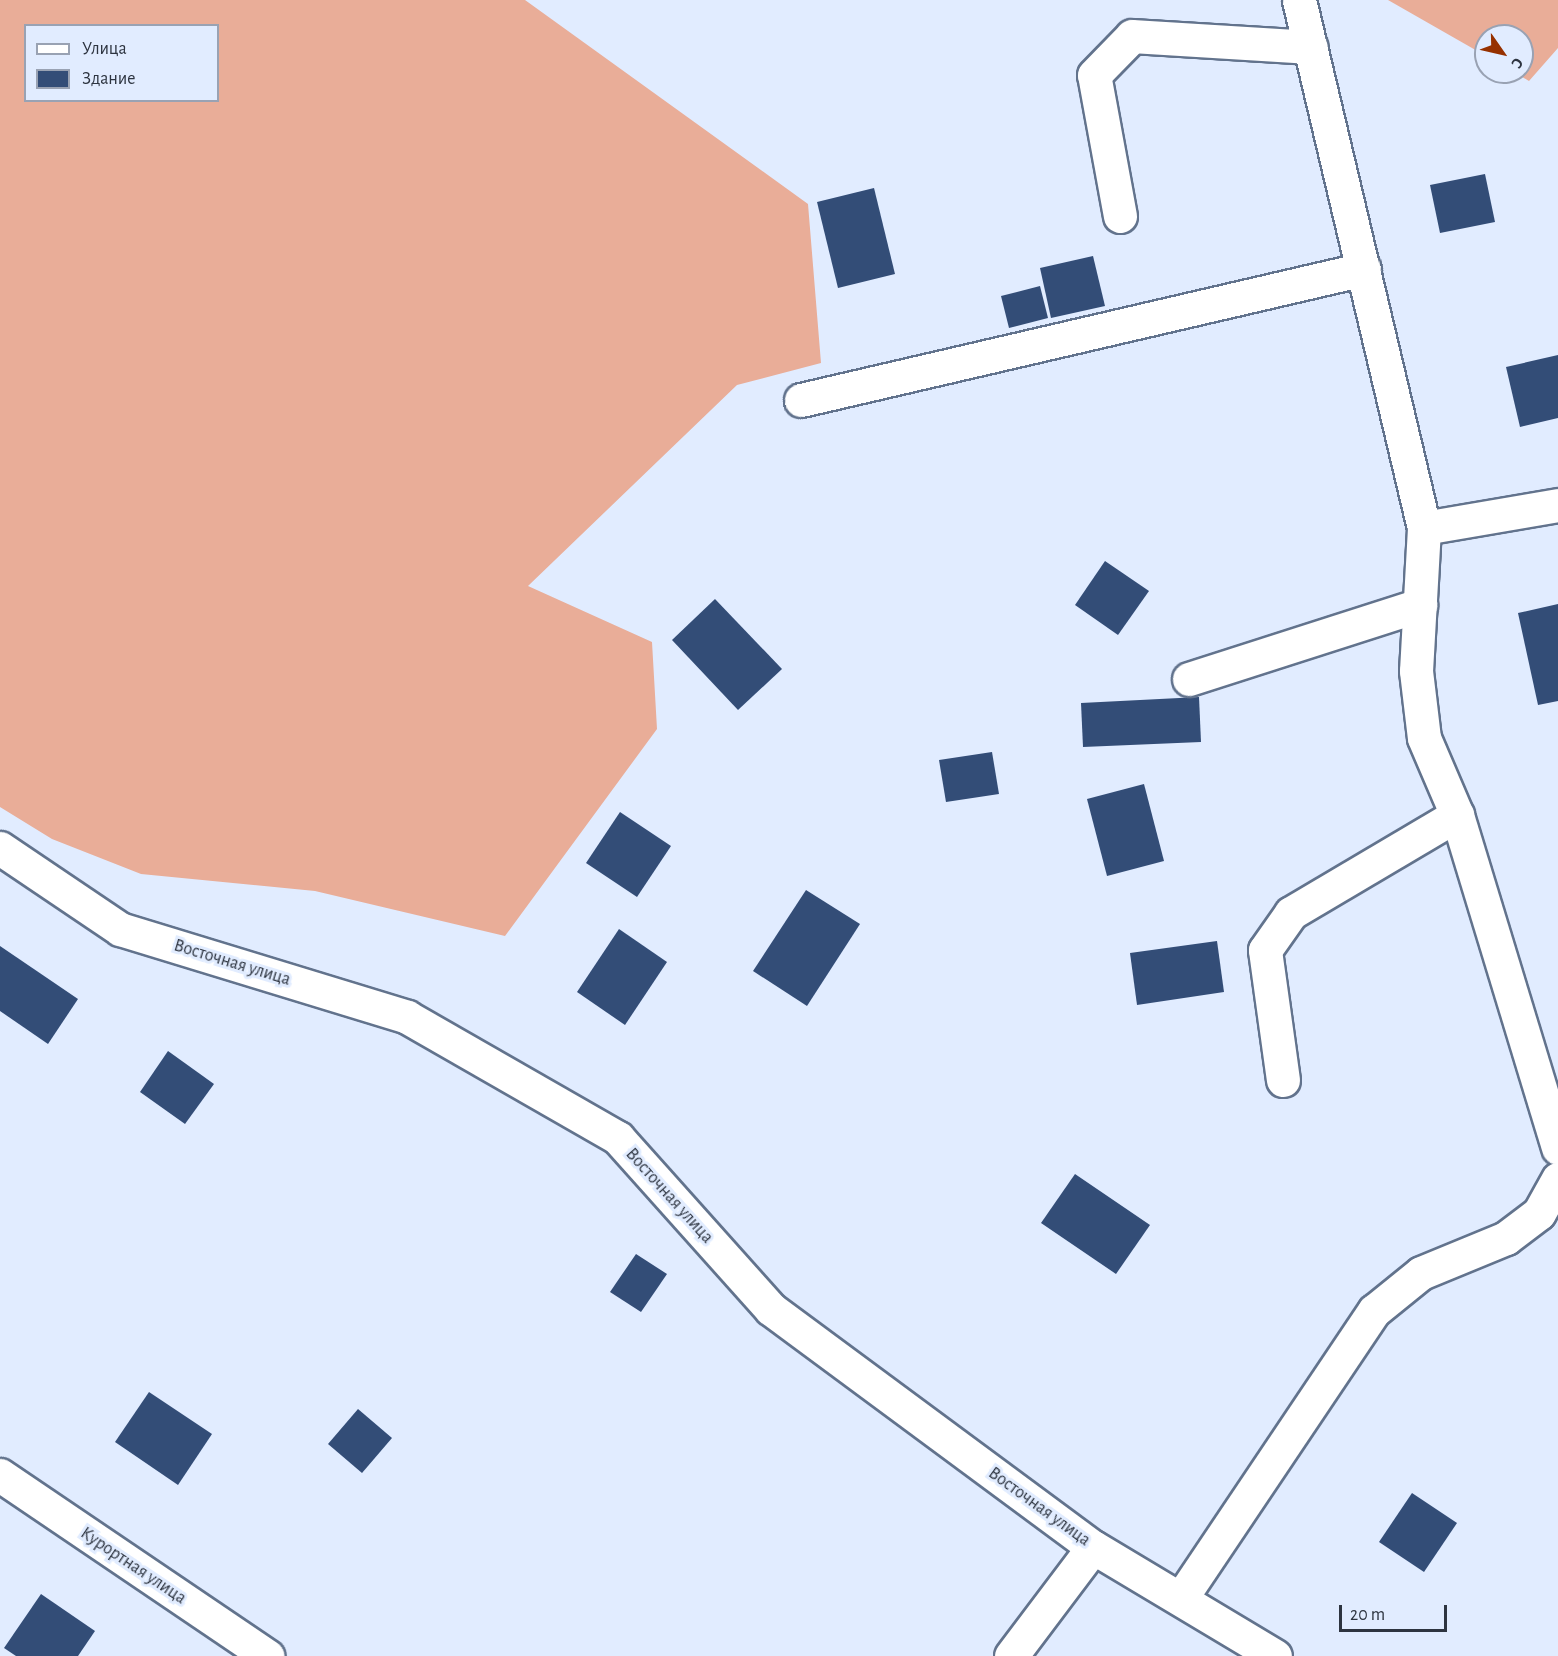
<!DOCTYPE html>
<html>
<head>
<meta charset="utf-8">
<style>
	body { margin:0 }
	#map { position:relative; width:1558px; height:1656px; overflow:hidden; background:#e1ecff; font-family:"Alegreya Sans",sans-serif }
	div>[style] { position:absolute }
	[style*='--x'] { left:calc(var(--x)*1px); top:calc(var(--y)*1px); width:calc(var(--w)*1px); rotate:calc(var(--a)*1deg) }
	.forest>* { inset:0; background:#e9ad98 }
	.building>* { inset:0; background:#334d77 }
	.roads { filter:drop-shadow(2px 0 #62738d) drop-shadow(-2px 0 #62738d) drop-shadow(0 2px #62738d) drop-shadow(0 -2px #62738d) }
	.minor>* { height:33px; margin:-16.5px; padding:0 16.5px; transform-origin:16.5px; border-radius:16.5px; background:#fff }
	span { translate:-50% -50%; white-space:nowrap; text-align:center; line-height:1.15; -webkit-text-stroke:6px #e1ecff; paint-order:stroke }
	.street-label { font-size:18px; color:#2d3440 }
	.legend { position:absolute; left:24px; top:24px; width:195px; height:78px; box-sizing:border-box; background:#e1ecff; border:2px solid #99a2b3; margin:0; padding:8px 10px; list-style:none; font-size:18px; color:#2d3440 }
	.legend li { display:flex; align-items:center; gap:12px; height:30px }
	.legend b { width:30px; border:2px solid #99a2b3 }
	.north { position:absolute; left:1474px; top:24px; width:60px; height:60px; box-sizing:border-box; background:#e1ecff; border:2px solid #99a2b3; border-radius:50%; rotate:124deg; font-size:16px; font-weight:700; line-height:24px; text-align:center; color:#2d3440 }
	.north::after { content:''; display:block; margin:auto; width:21px; height:27px; background:#963100; clip-path:polygon(50% 0,100% 100%,50% 72%,0 100%) }
	.scale { position:absolute; left:1339px; top:1605px; width:108px; height:27px; box-sizing:border-box; border:3px solid #2d3440; border-top:0; padding-left:8px; font-size:18px; line-height:21px; white-space:nowrap; color:#2d3440; -webkit-text-stroke:4px #e1ecff; paint-order:stroke }
</style>
</head>
<body>
<div id="map">
	<div class="forest">
		<div style="clip-path:polygon(evenodd,0 0,525px 0,808px 204px,821px 363px,737px 385px,528px 586px,652px 642px,657px 729px,505px 936px,315px 891px,141px 874px,52px 839px,0 807px,0 0,26px 26px,218px 26px,218px 100px,26px 100px,26px 26px)"></div>
		<div style="clip-path:polygon(1388px 0,1558px 0,1558px 48px,1529px 81px,1514px 72px,1522px 72px,1522px 36px,1486px 36px,1486px 56px)"></div>
	</div>
	<div class="building">
		<div style="clip-path:polygon(1485px 174px,1495px 222px,1440px 233px,1430px 185px)"></div>
		<div style="clip-path:polygon(874px 188px,895px 274px,838px 288px,817px 202px)"></div>
		<div style="clip-path:polygon(1093px 256px,1105px 306px,1051px 318px,1040px 268px)"></div>
		<div style="clip-path:polygon(1040px 286px,1048px 318px,1009px 328px,1001px 296px)"></div>
		<div style="clip-path:polygon(1558px 355px,1558px 418px,1520px 427px,1506px 367px)"></div>
		<div style="clip-path:polygon(1105px 561px,1149px 591px,1118px 635px,1075px 605px)"></div>
		<div style="clip-path:polygon(715px 599px,782px 669px,738px 710px,672px 640px)"></div>
		<div style="clip-path:polygon(1558px 604px,1558px 701px,1538px 705px,1518px 613px)"></div>
		<div style="clip-path:polygon(1199px 697px,1201px 742px,1083px 747px,1081px 703px)"></div>
		<div style="clip-path:polygon(992px 752px,999px 794px,946px 802px,939px 760px)"></div>
		<div style="clip-path:polygon(1144px 784px,1164px 861px,1107px 876px,1087px 799px)"></div>
		<div style="clip-path:polygon(620px 812px,671px 846px,637px 897px,586px 863px)"></div>
		<div style="clip-path:polygon(806px 890px,860px 924px,807px 1006px,753px 971px)"></div>
		<div style="clip-path:polygon(619px 929px,667px 962px,625px 1025px,577px 992px)"></div>
		<div style="clip-path:polygon(1217px 941px,1224px 992px,1137px 1005px,1130px 953px)"></div>
		<div style="clip-path:polygon(0 946px,78px 999px,48px 1044px,0 1011px)"></div>
		<div style="clip-path:polygon(168px 1051px,214px 1084px,185px 1124px,140px 1092px)"></div>
		<div style="clip-path:polygon(1075px 1174px,1150px 1225px,1116px 1274px,1041px 1223px)"></div>
		<div style="clip-path:polygon(636px 1254px,667px 1274px,641px 1312px,610px 1292px)"></div>
		<div style="clip-path:polygon(149px 1392px,212px 1434px,178px 1485px,115px 1442px)"></div>
		<div style="clip-path:polygon(358px 1409px,392px 1438px,362px 1473px,328px 1444px)"></div>
		<div style="clip-path:polygon(1412px 1493px,1457px 1523px,1424px 1572px,1379px 1542px)"></div>
		<div style="clip-path:polygon(41px 1594px,95px 1631px,78px 1656px,16px 1656px,4px 1648px)"></div>
	</div>
	<div class="roads">
		<div class="minor">
			<div style="--x:1299;--y:0;--w:543;--a:76.68"></div>
			<div style="--x:1424;--y:528;--w:143;--a:93.2"></div>
			<div style="--x:1416;--y:671;--w:67;--a:83.2"></div>
			<div style="--x:1424;--y:738;--w:84;--a:66.8"></div>
			<div style="--x:1457;--y:815;--w:348;--a:73.1"></div>
			<div style="--x:1120;--y:216;--w:143;--a:-100.4"></div>
			<div style="--x:1094;--y:75;--w:54;--a:-45.7"></div>
			<div style="--x:1132;--y:36;--w:179;--a:3.5"></div>
			<div style="--x:801;--y:400;--w:578;--a:-13.1"></div>
			<div style="--x:1424;--y:528;--w:136;--a:-9.7"></div>
			<div style="--x:1189;--y:679;--w:243;--a:-17.8"></div>
			<div style="--x:0;--y:848;--w:145;--a:34"></div>
			<div style="--x:120;--y:929;--w:300;--a:17"></div>
			<div style="--x:407;--y:1017;--w:243;--a:29.8"></div>
			<div style="--x:618;--y:1138;--w:229;--a:48.2"></div>
			<div style="--x:771;--y:1309;--w:400;--a:36.5"></div>
			<div style="--x:1093;--y:1547;--w:212;--a:30.9"></div>
			<div style="--x:1283;--y:1080;--w:131;--a:-97.9"></div>
			<div style="--x:1265;--y:950;--w:45;--a:-54.9"></div>
			<div style="--x:1291;--y:913;--w:193;--a:-30.6"></div>
			<div style="--x:0;--y:1475;--w:323;--a:34.1"></div>
			<div style="--x:1181;--y:1598;--w:346;--a:-56.1"></div>
			<div style="--x:1374;--y:1311;--w:60;--a:-39"></div>
			<div style="--x:1421;--y:1273;--w:92;--a:-22.4"></div>
			<div style="--x:1506;--y:1238;--w:41;--a:-37.1"></div>
			<div style="--x:1539;--y:1213;--w:39;--a:-61"></div>
			<div style="--x:1011;--y:1656;--w:136;--a:-53"></div>
		</div>
	</div>
	<div class="street-label">
		<span style="left:232px;top:963px;rotate:17deg">Восточная улица</span>
		<span style="left:669px;top:1196px;rotate:48deg">Восточная улица</span>
		<span style="left:1039px;top:1507px;rotate:36deg">Восточная улица</span>
		<span style="left:133px;top:1566px;rotate:34deg">Курортная улица</span>
	</div>
	<ul class="legend">
	<li><b style="height:8px;background:#fff"></b>Улица</li>
	<li><b style="height:16px;background:#334d77"></b>Здание</li>
	</ul>
	<div class="north">С</div>
	<div class="scale">20 m</div>
</div>
</body>
</html>
